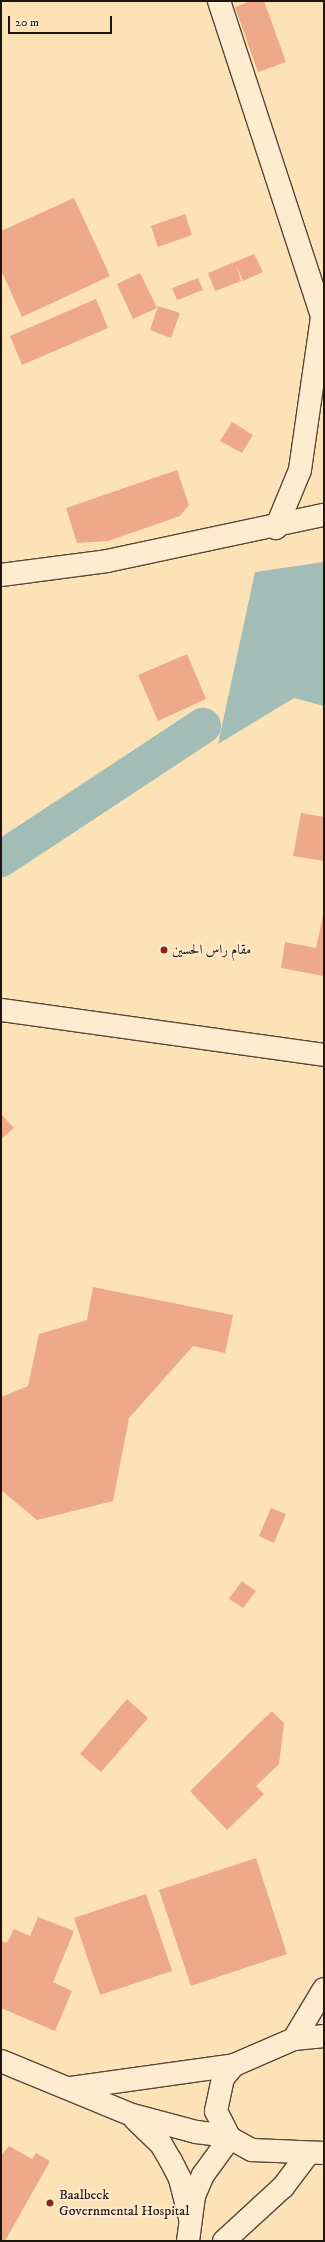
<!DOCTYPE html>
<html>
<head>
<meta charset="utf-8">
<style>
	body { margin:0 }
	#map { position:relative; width:325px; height:2242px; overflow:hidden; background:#fde2b8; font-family:"IM FELL DW Pica",Amiri,serif }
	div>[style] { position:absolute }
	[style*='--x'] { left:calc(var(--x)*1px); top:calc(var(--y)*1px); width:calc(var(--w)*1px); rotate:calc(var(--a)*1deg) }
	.water>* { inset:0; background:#a1bdb6 }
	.canal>* { height:36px; margin:-18px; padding:0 18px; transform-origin:18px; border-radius:18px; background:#a1bdb6 }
	.building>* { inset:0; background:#eda98a }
	.roads { filter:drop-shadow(1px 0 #574838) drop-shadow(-1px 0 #574838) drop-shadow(0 1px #574838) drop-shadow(0 -1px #574838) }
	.minor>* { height:22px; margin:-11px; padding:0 11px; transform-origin:11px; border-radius:11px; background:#feecd1 }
	.dots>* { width:11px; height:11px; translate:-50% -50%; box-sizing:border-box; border:2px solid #feecd1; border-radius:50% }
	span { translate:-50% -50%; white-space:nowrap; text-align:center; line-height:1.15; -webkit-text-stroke:3.5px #feecd1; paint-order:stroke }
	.poi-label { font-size:14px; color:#20140e }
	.left { translate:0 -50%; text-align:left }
	.frame { position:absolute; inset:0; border:2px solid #20140e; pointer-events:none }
	.scale { position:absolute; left:8px; top:16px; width:104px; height:18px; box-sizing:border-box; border:2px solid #20140e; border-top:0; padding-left:5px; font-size:12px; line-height:14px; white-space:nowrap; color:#20140e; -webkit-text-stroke:3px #feecd1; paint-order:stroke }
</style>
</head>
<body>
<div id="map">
	<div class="water">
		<div style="clip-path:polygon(324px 562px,324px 706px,294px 698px,218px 744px,255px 572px)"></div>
	</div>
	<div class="canal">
		<div style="--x:1;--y:859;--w:242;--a:-33.4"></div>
	</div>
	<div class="building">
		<div style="clip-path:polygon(251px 1px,264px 1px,286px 62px,258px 72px,235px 7px)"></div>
		<div style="clip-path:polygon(74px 198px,110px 276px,22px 317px,1px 270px,1px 231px)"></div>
		<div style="clip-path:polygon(185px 214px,192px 235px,158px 247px,151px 226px)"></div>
		<div style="clip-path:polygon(254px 254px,263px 272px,243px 281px,236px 265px,241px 281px,215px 291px,208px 273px)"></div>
		<div style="clip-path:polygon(140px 273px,157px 308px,133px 319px,117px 284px)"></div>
		<div style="clip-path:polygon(198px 278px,203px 290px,177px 300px,172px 288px)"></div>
		<div style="clip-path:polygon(96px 299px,108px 328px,22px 365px,10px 336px)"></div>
		<div style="clip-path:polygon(158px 306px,180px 313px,171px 338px,150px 330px)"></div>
		<div style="clip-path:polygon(232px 422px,253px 435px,242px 453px,220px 441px)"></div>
		<div style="clip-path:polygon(177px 470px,189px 505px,180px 516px,108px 541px,77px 543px,66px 508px)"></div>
		<div style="clip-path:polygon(187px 654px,206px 699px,158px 721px,138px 675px)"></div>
		<div style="clip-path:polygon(301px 813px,324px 817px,324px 861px,293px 856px)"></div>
		<div style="clip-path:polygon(324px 911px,324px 976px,281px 968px,285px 942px,316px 948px)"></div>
		<div style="clip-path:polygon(1px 1114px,14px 1128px,1px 1139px)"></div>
		<div style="clip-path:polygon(93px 1287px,233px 1315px,225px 1353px,193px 1346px,129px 1418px,113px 1501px,37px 1520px,1px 1490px,1px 1397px,28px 1386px,39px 1334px,87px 1320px)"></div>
		<div style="clip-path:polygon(271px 1508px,286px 1514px,274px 1543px,259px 1536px)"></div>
		<div style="clip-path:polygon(242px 1581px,256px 1591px,243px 1608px,229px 1599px)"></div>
		<div style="clip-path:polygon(127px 1699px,148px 1718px,101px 1772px,80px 1754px)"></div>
		<div style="clip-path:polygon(272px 1711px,284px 1723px,279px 1764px,256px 1786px,264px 1794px,227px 1830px,190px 1791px)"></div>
		<div style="clip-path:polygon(256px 1858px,287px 1954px,191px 1986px,159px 1890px)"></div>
		<div style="clip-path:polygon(146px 1894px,172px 1971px,100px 1995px,74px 1918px)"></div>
		<div style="clip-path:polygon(38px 1917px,74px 1931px,53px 1982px,72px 1991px,55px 2031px,1px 2008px,1px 1941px,7px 1943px,14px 1929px,30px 1936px)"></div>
		<div style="clip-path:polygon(9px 2146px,32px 2159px,36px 2153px,50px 2161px,5px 2241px,1px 2241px,1px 2156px)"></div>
	</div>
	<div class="roads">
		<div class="minor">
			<div style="--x:219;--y:1;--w:332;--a:71.9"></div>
			<div style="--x:322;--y:317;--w:155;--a:98.2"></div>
			<div style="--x:300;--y:470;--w:63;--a:112.5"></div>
			<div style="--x:1;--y:575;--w:107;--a:-7.5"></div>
			<div style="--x:107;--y:561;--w:222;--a:-12"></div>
			<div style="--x:1;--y:1010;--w:326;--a:7.9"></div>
			<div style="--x:324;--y:2036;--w:30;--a:174"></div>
			<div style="--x:294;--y:2039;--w:65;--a:156.6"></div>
			<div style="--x:234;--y:2065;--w:17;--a:130"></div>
			<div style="--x:223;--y:2078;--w:34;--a:102"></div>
			<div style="--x:216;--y:2111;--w:30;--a:63"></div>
			<div style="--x:230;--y:2138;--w:25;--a:29"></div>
			<div style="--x:252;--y:2150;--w:72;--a:2.4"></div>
			<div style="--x:294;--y:2039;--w:58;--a:-59"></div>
			<div style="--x:1;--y:2061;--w:142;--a:22.4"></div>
			<div style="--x:132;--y:2115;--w:66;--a:14.9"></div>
			<div style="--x:196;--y:2132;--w:33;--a:7"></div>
			<div style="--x:71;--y:2088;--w:165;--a:-8"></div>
			<div style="--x:135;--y:2119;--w:36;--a:44"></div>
			<div style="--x:161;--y:2144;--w:20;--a:60"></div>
			<div style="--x:171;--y:2161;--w:20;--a:63"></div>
			<div style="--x:180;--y:2179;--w:40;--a:75.6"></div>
			<div style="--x:188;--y:2241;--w:45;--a:-82.4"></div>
			<div style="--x:194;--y:2196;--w:23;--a:-67"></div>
			<div style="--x:203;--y:2175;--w:46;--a:-53.9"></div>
			<div style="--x:224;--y:2241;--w:80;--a:-42.5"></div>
			<div style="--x:283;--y:2187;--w:41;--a:-52.9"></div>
		</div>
	</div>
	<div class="dots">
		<div style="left:164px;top:950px;background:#8f2418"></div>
		<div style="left:50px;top:2203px;background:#8f2418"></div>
	</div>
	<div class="poi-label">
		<span class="left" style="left:172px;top:950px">مقام راس الحسين</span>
		<span class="left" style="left:59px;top:2203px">Baalbeck<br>Governmental Hospital</span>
	</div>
	<div class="frame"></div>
	<div class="scale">20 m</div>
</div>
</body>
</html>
